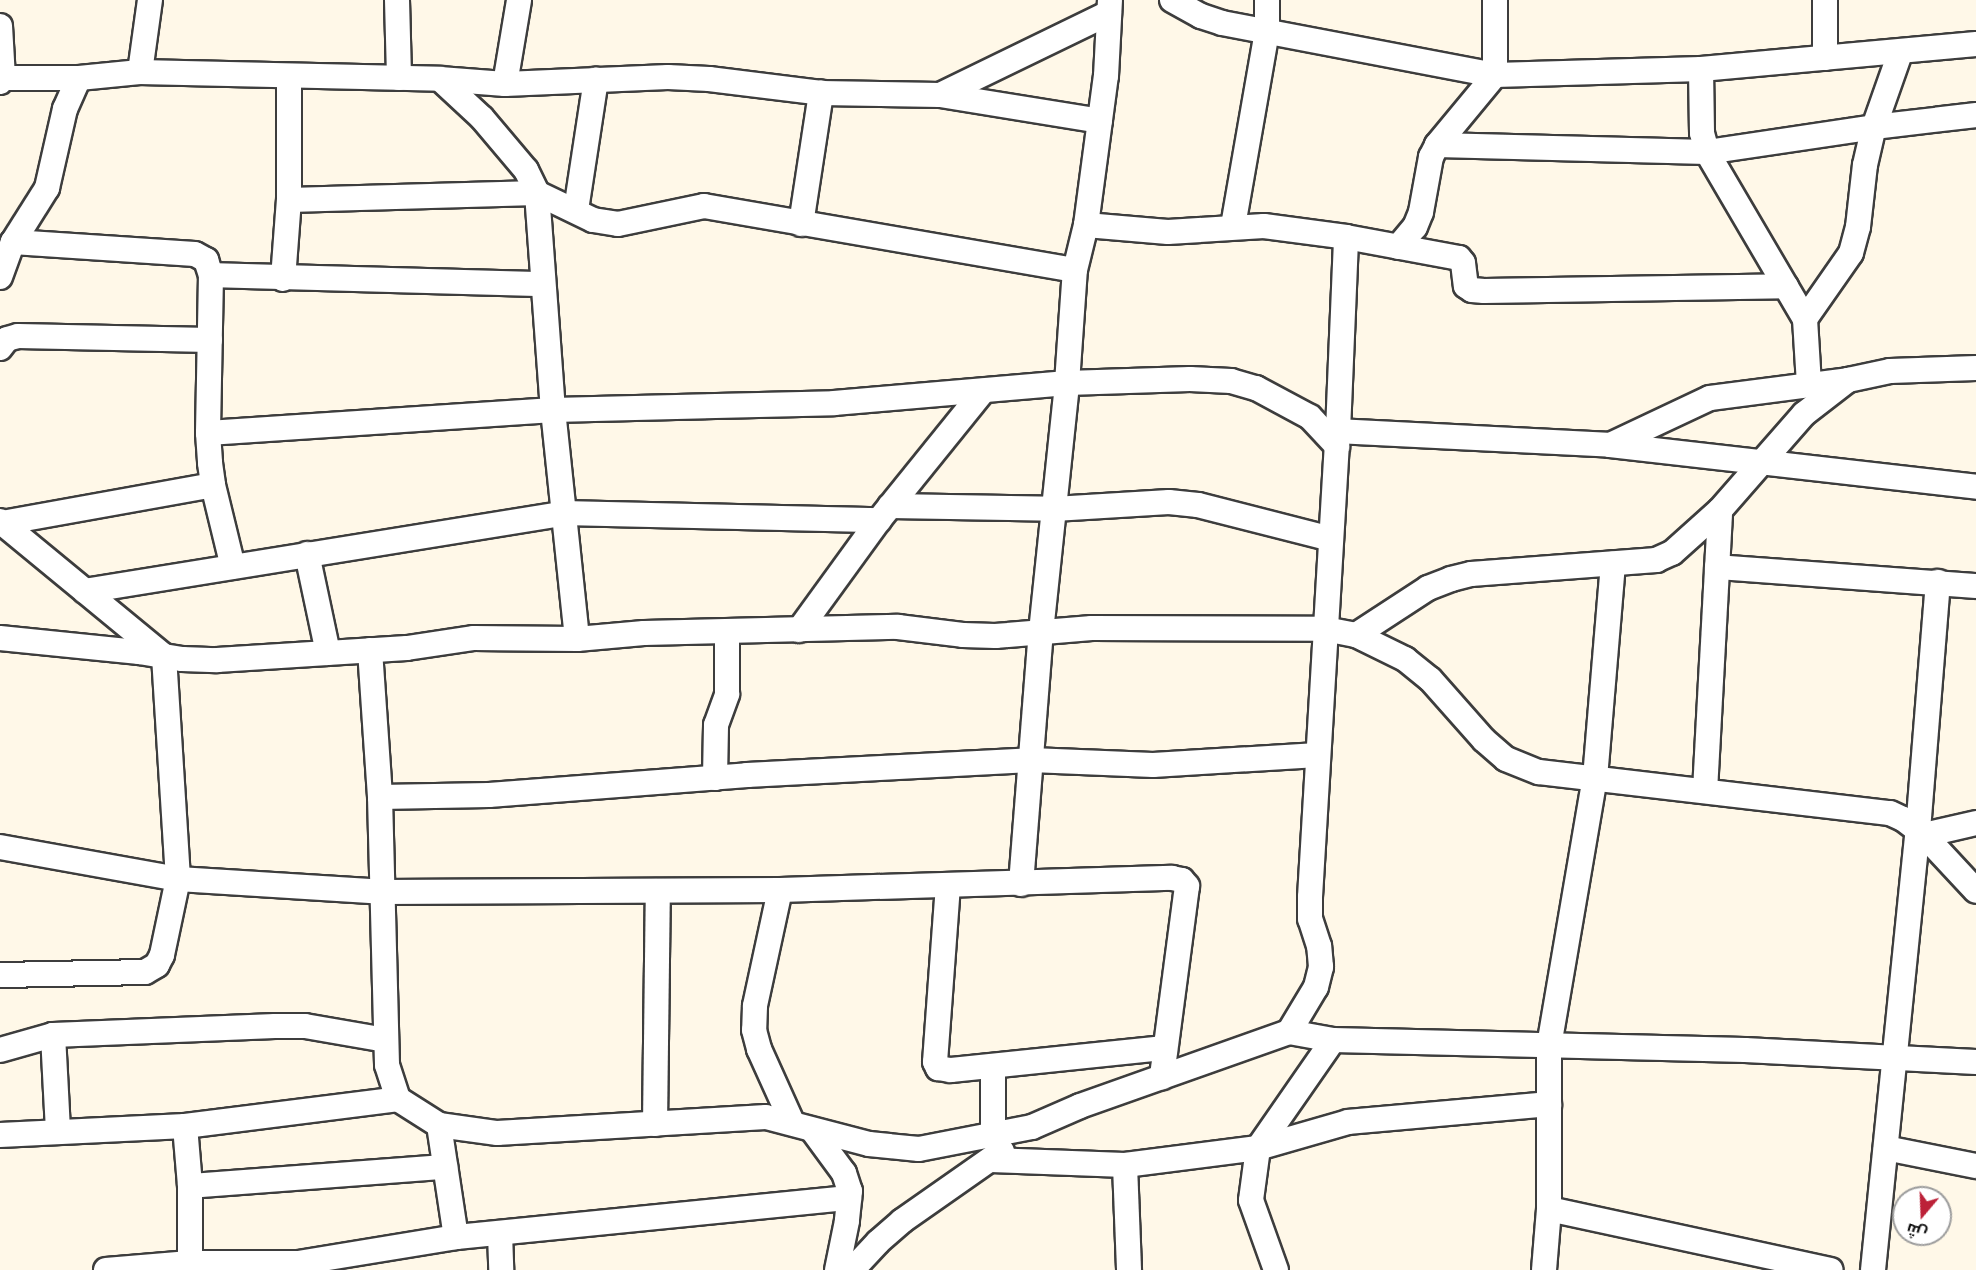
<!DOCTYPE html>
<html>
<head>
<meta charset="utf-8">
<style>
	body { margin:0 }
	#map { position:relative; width:1976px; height:1270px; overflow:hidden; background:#fff8e8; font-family:Bitter,Cairo,serif }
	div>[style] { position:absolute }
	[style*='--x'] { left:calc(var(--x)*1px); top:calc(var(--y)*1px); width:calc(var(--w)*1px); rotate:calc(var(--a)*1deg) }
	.roads { filter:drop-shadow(2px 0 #3d3d3d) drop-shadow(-2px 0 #3d3d3d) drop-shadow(0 2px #3d3d3d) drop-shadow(0 -2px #3d3d3d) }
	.minor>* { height:24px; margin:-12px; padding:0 12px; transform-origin:12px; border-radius:12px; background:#fff }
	span { translate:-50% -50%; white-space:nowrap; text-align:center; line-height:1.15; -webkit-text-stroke:6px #fff; paint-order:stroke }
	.north { position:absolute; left:1892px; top:1186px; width:60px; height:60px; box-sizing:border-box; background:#fff; border:2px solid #9d9d9d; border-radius:50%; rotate:199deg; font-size:16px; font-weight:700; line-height:24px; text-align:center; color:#0a0a0a }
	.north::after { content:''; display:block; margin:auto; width:21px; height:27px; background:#bc2138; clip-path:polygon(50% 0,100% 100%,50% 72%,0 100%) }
</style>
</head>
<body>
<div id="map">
	<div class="roads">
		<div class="minor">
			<div style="--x:397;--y:0;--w:78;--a:88.5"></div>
			<div style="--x:1172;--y:0;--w:33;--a:29"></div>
			<div style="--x:1201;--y:16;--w:22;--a:18"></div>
			<div style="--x:1222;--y:23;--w:278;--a:10.8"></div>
			<div style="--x:1495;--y:75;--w:206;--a:-1.7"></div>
			<div style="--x:1701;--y:69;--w:276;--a:-5.2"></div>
			<div style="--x:1825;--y:0;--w:58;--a:90"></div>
			<div style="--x:0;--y:26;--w:52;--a:86.7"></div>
			<div style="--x:1701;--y:69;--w:64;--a:89.1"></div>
			<div style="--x:1702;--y:133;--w:20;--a:75"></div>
			<div style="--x:1707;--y:152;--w:194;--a:59.6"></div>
			<div style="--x:1805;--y:319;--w:66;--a:86.5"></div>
			<div style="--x:140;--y:72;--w:73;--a:-82.1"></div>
			<div style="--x:440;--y:79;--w:65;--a:4.4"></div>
			<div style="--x:505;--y:84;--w:85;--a:-80.5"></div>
			<div style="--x:0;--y:82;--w:5;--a:-53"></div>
			<div style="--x:3;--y:78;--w:76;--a:0"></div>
			<div style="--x:79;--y:78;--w:61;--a:-5.6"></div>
			<div style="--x:140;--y:72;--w:300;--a:1.3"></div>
			<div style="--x:440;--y:79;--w:57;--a:42.9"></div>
			<div style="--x:482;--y:118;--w:68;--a:49.8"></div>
			<div style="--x:526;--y:170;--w:25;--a:64"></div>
			<div style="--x:537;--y:193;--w:218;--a:85.8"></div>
			<div style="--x:553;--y:410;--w:230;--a:84"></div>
			<div style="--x:505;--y:84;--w:163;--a:-2.5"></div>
			<div style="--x:668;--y:77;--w:41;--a:2.8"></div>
			<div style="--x:709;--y:79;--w:113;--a:7.1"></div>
			<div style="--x:821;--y:93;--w:119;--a:1"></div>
			<div style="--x:940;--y:95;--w:162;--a:9.2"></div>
			<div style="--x:940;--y:95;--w:188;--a:-25.9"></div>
			<div style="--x:1437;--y:145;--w:270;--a:1.5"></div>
			<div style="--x:1707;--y:152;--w:169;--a:-8.5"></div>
			<div style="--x:1874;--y:127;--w:103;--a:-6.7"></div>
			<div style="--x:289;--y:200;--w:248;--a:-1.6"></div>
			<div style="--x:537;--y:193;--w:62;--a:25.7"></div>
			<div style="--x:593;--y:220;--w:25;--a:9"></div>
			<div style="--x:618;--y:224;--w:88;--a:-11.8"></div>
			<div style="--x:704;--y:206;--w:376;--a:9.8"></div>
			<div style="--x:576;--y:210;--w:132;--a:-81.3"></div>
			<div style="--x:801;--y:224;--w:133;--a:-81.3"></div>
			<div style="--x:1086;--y:225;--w:82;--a:4.9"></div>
			<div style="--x:1168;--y:232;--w:96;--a:-3.6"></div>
			<div style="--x:1264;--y:226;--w:83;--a:7.6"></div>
			<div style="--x:1346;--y:237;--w:115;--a:10.5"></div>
			<div style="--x:1459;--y:258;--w:6;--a:51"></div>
			<div style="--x:1463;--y:263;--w:23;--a:83"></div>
			<div style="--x:1466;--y:286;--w:7;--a:34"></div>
			<div style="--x:1472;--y:290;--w:12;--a:5"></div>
			<div style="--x:1484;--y:291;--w:302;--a:-0.9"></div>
			<div style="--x:1233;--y:226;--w:198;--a:-80.1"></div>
			<div style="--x:1267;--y:31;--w:31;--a:-90"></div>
			<div style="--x:13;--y:242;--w:182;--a:3.8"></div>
			<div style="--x:195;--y:254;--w:13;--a:29"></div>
			<div style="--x:206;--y:260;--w:16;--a:72"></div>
			<div style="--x:211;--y:275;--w:158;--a:91.1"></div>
			<div style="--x:208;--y:433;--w:30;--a:86"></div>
			<div style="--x:210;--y:463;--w:22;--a:82"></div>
			<div style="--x:213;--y:485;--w:84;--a:76.3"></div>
			<div style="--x:1398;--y:247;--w:26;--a:-50"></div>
			<div style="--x:1415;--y:227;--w:16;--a:-68"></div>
			<div style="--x:1421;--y:212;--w:56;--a:-79.7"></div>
			<div style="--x:1431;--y:157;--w:13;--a:-63"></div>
			<div style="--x:1437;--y:145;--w:91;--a:-50.4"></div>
			<div style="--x:1495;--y:75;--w:75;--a:-90"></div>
			<div style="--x:211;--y:275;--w:332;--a:1.6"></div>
			<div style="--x:0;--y:277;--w:37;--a:-70"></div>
			<div style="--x:13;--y:242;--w:64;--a:-57.8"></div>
			<div style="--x:47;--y:188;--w:81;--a:-77.2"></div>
			<div style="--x:65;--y:109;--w:34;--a:-66"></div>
			<div style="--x:283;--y:279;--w:79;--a:-85.7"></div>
			<div style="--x:289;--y:200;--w:124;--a:-90"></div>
			<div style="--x:1805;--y:319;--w:80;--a:-55.1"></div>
			<div style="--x:1851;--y:253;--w:27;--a:-75"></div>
			<div style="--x:1858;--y:227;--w:62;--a:-83.6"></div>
			<div style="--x:1865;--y:165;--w:39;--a:-77"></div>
			<div style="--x:1874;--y:127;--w:78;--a:-70.6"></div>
			<div style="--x:0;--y:348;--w:11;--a:-52"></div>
			<div style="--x:7;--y:339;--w:11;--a:-15"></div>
			<div style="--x:18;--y:336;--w:192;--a:1.2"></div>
			<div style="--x:1338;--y:431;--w:272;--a:2.9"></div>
			<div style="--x:1610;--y:445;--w:368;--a:6.5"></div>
			<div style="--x:208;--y:433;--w:346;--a:-3.8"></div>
			<div style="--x:553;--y:410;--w:281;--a:-1.4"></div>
			<div style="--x:834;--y:403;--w:234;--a:-4.9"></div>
			<div style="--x:1067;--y:383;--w:123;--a:-1.9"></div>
			<div style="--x:1190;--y:379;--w:41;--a:2.8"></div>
			<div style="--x:1231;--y:381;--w:26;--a:16"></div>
			<div style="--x:1256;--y:388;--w:61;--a:28.2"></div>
			<div style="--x:1310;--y:417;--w:40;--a:47"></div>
			<div style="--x:1610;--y:445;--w:110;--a:-25.2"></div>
			<div style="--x:1710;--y:398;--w:139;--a:-7.4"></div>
			<div style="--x:1848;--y:380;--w:43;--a:-12.1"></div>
			<div style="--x:1890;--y:371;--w:86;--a:-2"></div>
			<div style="--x:890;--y:506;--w:164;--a:1"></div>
			<div style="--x:1054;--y:509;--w:115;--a:-3.5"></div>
			<div style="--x:1169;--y:502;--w:29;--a:6"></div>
			<div style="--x:1198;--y:505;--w:137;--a:14.3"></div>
			<div style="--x:0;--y:521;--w:212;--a:39.5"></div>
			<div style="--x:164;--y:656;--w:223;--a:86.4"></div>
			<div style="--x:178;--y:879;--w:78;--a:101.9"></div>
			<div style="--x:162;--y:955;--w:11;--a:117"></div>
			<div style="--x:157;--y:965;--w:14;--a:150"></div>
			<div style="--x:145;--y:972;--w:145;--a:178.8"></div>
			<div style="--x:2;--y:523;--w:214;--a:-10.2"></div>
			<div style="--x:307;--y:554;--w:101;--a:78"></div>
			<div style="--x:1717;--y:567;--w:260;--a:4.2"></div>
			<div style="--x:85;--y:591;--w:485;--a:-9.2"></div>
			<div style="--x:564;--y:513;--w:315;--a:1.3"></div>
			<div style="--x:799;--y:630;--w:136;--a:-54"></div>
			<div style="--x:879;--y:520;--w:166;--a:-51.1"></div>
			<div style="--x:1356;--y:635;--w:86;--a:-33.1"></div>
			<div style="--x:1428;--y:588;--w:25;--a:-21"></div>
			<div style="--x:1451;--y:579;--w:21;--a:-14"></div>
			<div style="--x:1471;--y:574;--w:186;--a:-4.3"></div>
			<div style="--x:1656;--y:560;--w:17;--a:-24"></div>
			<div style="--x:1672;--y:553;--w:64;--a:-41.9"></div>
			<div style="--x:1720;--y:510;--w:128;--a:-48.8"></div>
			<div style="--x:1804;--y:414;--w:56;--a:-37.7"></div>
			<div style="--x:0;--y:638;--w:140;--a:5.8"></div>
			<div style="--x:139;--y:652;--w:44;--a:9.2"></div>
			<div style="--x:182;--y:659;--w:35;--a:2"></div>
			<div style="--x:217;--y:660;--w:190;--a:-3.6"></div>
			<div style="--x:407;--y:648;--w:68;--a:-8.5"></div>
			<div style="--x:474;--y:638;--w:103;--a:0.6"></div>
			<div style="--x:577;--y:639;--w:67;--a:-5.1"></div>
			<div style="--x:644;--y:633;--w:254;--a:-1.4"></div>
			<div style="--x:898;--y:627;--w:65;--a:7"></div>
			<div style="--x:963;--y:635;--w:32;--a:2"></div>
			<div style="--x:995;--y:636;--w:97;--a:-4.7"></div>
			<div style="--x:1092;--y:628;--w:233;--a:0.2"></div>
			<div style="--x:1325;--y:629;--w:32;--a:11"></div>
			<div style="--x:1356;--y:635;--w:55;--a:26.1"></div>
			<div style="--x:1405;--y:659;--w:32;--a:39"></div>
			<div style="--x:1430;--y:679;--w:81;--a:48.5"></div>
			<div style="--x:1484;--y:740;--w:29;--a:41"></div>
			<div style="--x:1506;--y:759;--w:35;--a:22"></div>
			<div style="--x:1539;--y:772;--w:353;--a:6.7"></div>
			<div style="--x:1890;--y:813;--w:14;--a:25"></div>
			<div style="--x:1903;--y:819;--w:26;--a:37"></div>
			<div style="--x:1924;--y:835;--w:76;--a:47.1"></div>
			<div style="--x:370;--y:650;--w:147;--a:86.1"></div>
			<div style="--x:380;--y:797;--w:268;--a:88.5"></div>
			<div style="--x:387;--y:1065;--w:36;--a:72"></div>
			<div style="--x:398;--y:1099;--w:49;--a:32.4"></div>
			<div style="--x:439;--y:1125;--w:59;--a:7.9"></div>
			<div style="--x:497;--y:1133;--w:269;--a:-3.4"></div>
			<div style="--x:766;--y:1117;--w:106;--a:14.7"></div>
			<div style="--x:869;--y:1144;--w:50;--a:5.7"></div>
			<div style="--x:919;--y:1149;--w:115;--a:-11"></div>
			<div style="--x:1032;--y:1127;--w:52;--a:-23.6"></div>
			<div style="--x:1080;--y:1106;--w:222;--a:-19.5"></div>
			<div style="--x:1289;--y:1032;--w:45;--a:10.3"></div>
			<div style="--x:1333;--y:1040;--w:412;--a:1.4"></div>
			<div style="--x:1745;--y:1050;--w:231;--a:3"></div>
			<div style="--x:715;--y:778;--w:53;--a:-88.9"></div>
			<div style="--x:716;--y:725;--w:33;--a:-70"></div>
			<div style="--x:727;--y:694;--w:61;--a:-90"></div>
			<div style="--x:1705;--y:791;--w:281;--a:-86.9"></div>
			<div style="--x:380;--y:797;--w:109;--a:-1.1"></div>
			<div style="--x:489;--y:795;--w:259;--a:-4.4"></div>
			<div style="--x:747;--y:775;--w:284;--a:-3"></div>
			<div style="--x:1031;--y:760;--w:122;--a:2.3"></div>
			<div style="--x:1153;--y:765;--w:165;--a:-3.5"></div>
			<div style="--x:1924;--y:835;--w:53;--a:-13"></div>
			<div style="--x:0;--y:847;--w:181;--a:10.2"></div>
			<div style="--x:178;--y:879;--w:204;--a:3.6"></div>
			<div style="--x:382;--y:892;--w:398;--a:-0.3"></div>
			<div style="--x:780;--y:890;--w:392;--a:-1.8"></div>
			<div style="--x:1172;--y:878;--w:10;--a:11"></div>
			<div style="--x:1182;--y:880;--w:8;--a:50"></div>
			<div style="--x:1187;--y:886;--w:193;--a:97.5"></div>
			<div style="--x:1021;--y:884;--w:253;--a:-85.5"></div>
			<div style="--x:1041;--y:632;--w:250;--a:-84"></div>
			<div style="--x:1067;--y:383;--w:113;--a:-86"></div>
			<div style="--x:1075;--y:270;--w:46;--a:-76.3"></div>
			<div style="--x:1086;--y:225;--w:150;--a:-82.4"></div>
			<div style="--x:1106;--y:76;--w:76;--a:-87"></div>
			<div style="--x:948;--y:885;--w:177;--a:94.2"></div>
			<div style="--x:935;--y:1062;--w:7;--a:63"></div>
			<div style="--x:938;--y:1068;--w:13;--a:9"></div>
			<div style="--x:951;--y:1070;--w:215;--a:-5.9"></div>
			<div style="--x:780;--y:890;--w:119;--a:102.2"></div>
			<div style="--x:755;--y:1006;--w:24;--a:92"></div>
			<div style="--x:754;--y:1030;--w:20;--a:75"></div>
			<div style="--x:759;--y:1049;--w:80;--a:65.7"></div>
			<div style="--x:1289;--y:1032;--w:52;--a:-59"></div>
			<div style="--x:1316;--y:987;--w:21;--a:-76"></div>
			<div style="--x:1321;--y:967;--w:21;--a:-95"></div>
			<div style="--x:1319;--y:946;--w:28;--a:-108"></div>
			<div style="--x:1310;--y:919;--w:22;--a:-90"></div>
			<div style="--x:1310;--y:897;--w:467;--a:-86.6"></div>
			<div style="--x:1338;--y:431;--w:194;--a:-87.6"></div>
			<div style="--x:53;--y:1035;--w:97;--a:87"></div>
			<div style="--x:0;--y:1050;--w:55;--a:-15.8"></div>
			<div style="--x:53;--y:1035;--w:222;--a:-2.3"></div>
			<div style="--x:275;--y:1026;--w:30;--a:0"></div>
			<div style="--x:305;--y:1026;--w:82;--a:9.8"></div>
			<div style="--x:993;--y:1066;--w:70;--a:90"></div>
			<div style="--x:655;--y:1124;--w:233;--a:-89.3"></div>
			<div style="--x:439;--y:1125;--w:113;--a:81.4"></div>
			<div style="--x:185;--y:1126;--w:60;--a:85.2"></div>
			<div style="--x:190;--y:1186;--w:84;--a:90"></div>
			<div style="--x:813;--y:1131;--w:52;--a:53.6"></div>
			<div style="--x:844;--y:1173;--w:19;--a:72"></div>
			<div style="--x:850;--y:1191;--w:30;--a:96"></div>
			<div style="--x:847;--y:1221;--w:50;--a:101.5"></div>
			<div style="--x:0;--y:1135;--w:185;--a:-2.8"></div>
			<div style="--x:185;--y:1126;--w:215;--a:-7.2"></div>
			<div style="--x:1886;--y:1148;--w:92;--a:11.3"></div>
			<div style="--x:991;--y:1160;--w:134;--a:2.1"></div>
			<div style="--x:1125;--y:1165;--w:134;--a:-7.3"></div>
			<div style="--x:1258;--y:1148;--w:94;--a:-16.1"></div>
			<div style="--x:1348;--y:1122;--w:202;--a:-5.1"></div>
			<div style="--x:1125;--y:1165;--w:105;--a:87.8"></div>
			<div style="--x:190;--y:1186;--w:256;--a:-4.3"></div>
			<div style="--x:1549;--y:1209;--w:288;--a:12.2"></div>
			<div style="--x:500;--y:1233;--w:37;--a:88"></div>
			<div style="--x:106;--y:1270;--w:84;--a:-4.8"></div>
			<div style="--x:190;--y:1263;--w:108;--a:0"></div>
			<div style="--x:298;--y:1263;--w:160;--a:-9.3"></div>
			<div style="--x:456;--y:1237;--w:395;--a:-5.7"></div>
			<div style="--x:852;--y:1270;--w:38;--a:-47"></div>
			<div style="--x:878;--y:1242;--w:32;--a:-41"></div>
			<div style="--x:902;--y:1221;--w:122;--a:-35"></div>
			<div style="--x:1276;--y:1270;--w:74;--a:-109.7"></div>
			<div style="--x:1251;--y:1200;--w:52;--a:-82.3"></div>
			<div style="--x:1258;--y:1148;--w:131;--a:-55.2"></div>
			<div style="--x:1544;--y:1270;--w:61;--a:-85.3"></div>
			<div style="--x:1549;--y:1209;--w:163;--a:-90"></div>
			<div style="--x:1549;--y:1046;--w:272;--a:-80.3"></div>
			<div style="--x:1595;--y:778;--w:215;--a:-85.2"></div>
			<div style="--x:1873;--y:1270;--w:442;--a:-84.2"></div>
			<div style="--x:1918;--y:830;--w:249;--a:-85.4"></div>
		</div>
	</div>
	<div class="north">ش</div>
</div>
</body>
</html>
